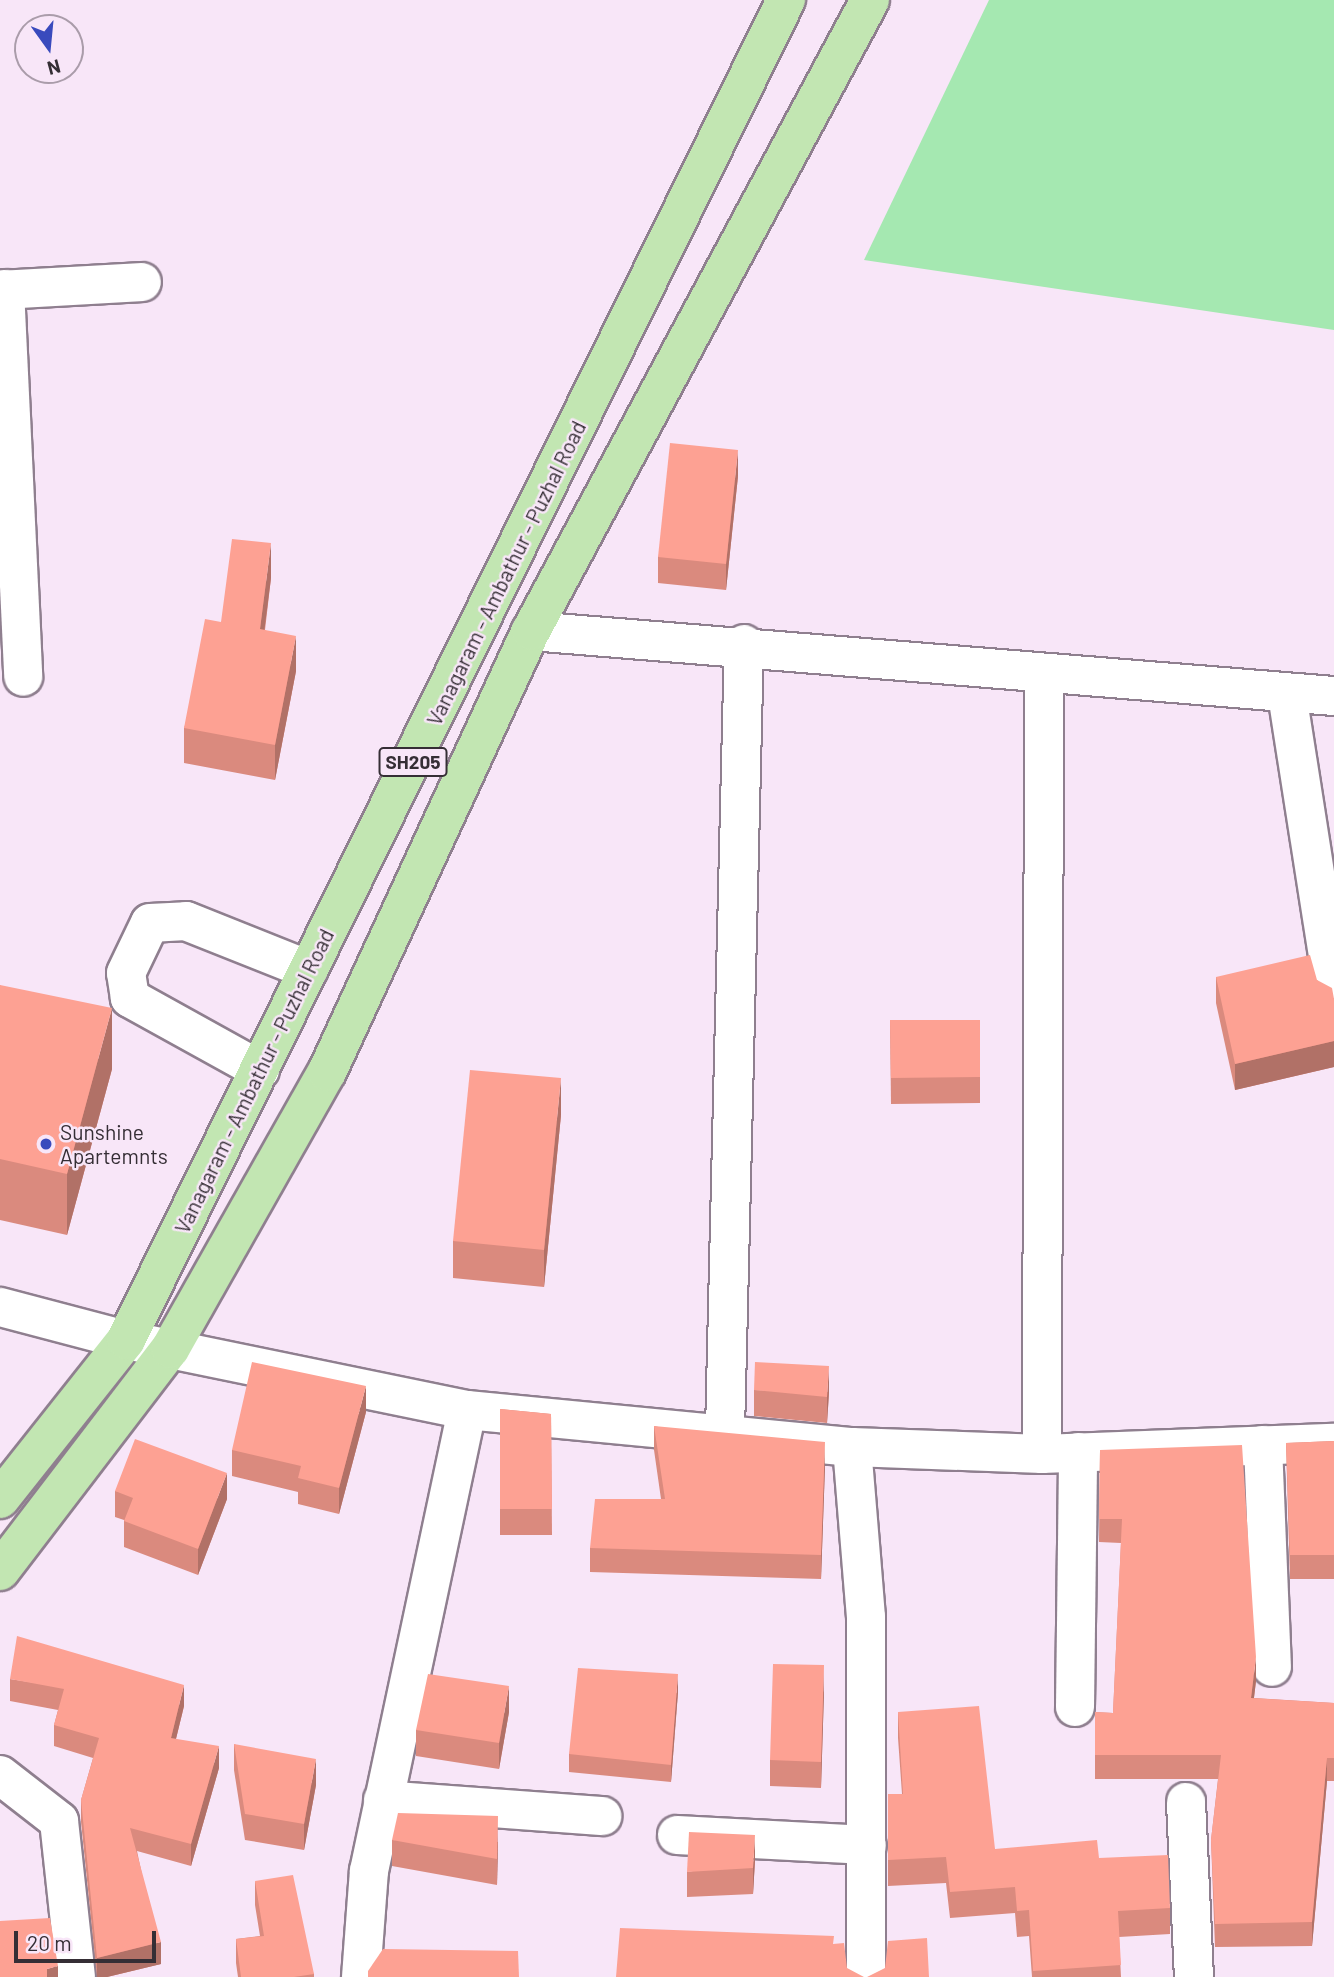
<!DOCTYPE html>
<html>
<head>
<meta charset="utf-8">
<style>
	body { margin:0 }
	#map { position:relative; width:1334px; height:1977px; overflow:hidden; background:#f8e6f8; font-family:Barlow,sans-serif }
	div>[style] { position:absolute }
	[style*='--x'] { left:calc(var(--x)*1px); top:calc(var(--y)*1px); width:calc(var(--w)*1px); rotate:calc(var(--a)*1deg) }
	.green>* { inset:0; background:#a5e8b1 }
	.roads { filter:drop-shadow(2px 0 #8f7f8f) drop-shadow(-2px 0 #8f7f8f) drop-shadow(0 2px #8f7f8f) drop-shadow(0 -2px #8f7f8f) }
	.minor>* { height:38px; margin:-19px; padding:0 19px; transform-origin:19px; border-radius:19px; background:#fff }
	.major>* { height:38px; margin:-19px; padding:0 19px; transform-origin:19px; border-radius:19px; background:#c2e6b2 }
	.wall>* { inset:0; background:#da8a7e }
	.shaded-wall>* { inset:0; background:#b17167 }
	.building>* { inset:0; background:#fda193 }
	.dots>* { width:19px; height:19px; translate:-50% -50%; box-sizing:border-box; border:4px solid #f8e6f8; border-radius:50% }
	span { translate:-50% -50%; white-space:nowrap; text-align:center; line-height:1.15; -webkit-text-stroke:5px #f8e6f8; paint-order:stroke }
	.shield-label span { padding:2px 5px; background:#f8e6f8; border:2px solid; border-radius:5px; -webkit-text-stroke-width:0 }
	.shield-label { font-size:19px; color:#352e35; font-weight:700 }
	.street-label { font-size:21px; color:#352e35 }
	.poi-label { font-size:21px; color:#352e35 }
	.left { translate:0 -50%; text-align:left }
	.north { position:absolute; left:14px; top:14px; width:70px; height:70px; box-sizing:border-box; background:#f8e6f8; border:2px solid #aa9caa; border-radius:50%; rotate:165deg; font-size:19px; font-weight:700; line-height:28px; text-align:center; color:#352e35 }
	.north::after { content:''; display:block; margin:auto; width:24px; height:32px; background:#394abd; clip-path:polygon(50% 0,100% 100%,50% 72%,0 100%) }
	.scale { position:absolute; left:14px; top:1931px; width:142px; height:32px; box-sizing:border-box; border:4px solid #352e35; border-top:0; padding-left:9px; font-size:21px; line-height:24px; white-space:nowrap; color:#352e35; -webkit-text-stroke:5px #f8e6f8; paint-order:stroke }
</style>
</head>
<body>
<div id="map">
	<div class="green">
		<div style="clip-path:polygon(989px 0,1334px 0,1334px 330px,864px 260px)"></div>
	</div>
	<div class="roads">
		<div class="minor">
			<div style="--x:5;--y:289;--w:388;--a:87.3"></div>
			<div style="--x:0;--y:290;--w:142;--a:-3.2"></div>
			<div style="--x:531;--y:631;--w:806;--a:4.63"></div>
			<div style="--x:1287;--y:694;--w:303;--a:81.1"></div>
			<div style="--x:260;--y:1070;--w:149;--a:-151"></div>
			<div style="--x:130;--y:998;--w:25;--a:-99"></div>
			<div style="--x:126;--y:973;--w:55;--a:-64.4"></div>
			<div style="--x:150;--y:923;--w:36;--a:-3"></div>
			<div style="--x:186;--y:921;--w:132;--a:21.7"></div>
			<div style="--x:0;--y:1307;--w:130;--a:14.7"></div>
			<div style="--x:126;--y:1340;--w:348;--a:11.6"></div>
			<div style="--x:467;--y:1410;--w:387;--a:5.5"></div>
			<div style="--x:852;--y:1447;--w:190;--a:2.1"></div>
			<div style="--x:1042;--y:1454;--w:292;--a:-2.2"></div>
			<div style="--x:725;--y:1431;--w:787;--a:-88.62"></div>
			<div style="--x:1263;--y:1445;--w:222;--a:87.7"></div>
			<div style="--x:852;--y:1447;--w:171;--a:85.3"></div>
			<div style="--x:866;--y:1617;--w:360;--a:90"></div>
			<div style="--x:1042;--y:1454;--w:777;--a:-89.85"></div>
			<div style="--x:1075;--y:1707;--w:255;--a:-89.3"></div>
			<div style="--x:0;--y:1775;--w:75;--a:37.9"></div>
			<div style="--x:59;--y:1821;--w:157;--a:83.8"></div>
			<div style="--x:383;--y:1800;--w:220;--a:4.2"></div>
			<div style="--x:1186;--y:1802;--w:175;--a:87.4"></div>
			<div style="--x:677;--y:1835;--w:190;--a:3"></div>
			<div style="--x:361;--y:1977;--w:106;--a:-85.7"></div>
			<div style="--x:369;--y:1871;--w:471;--a:-78"></div>
		</div>
		<div class="major">
			<div style="--x:0;--y:1499;--w:203;--a:-51.6"></div>
			<div style="--x:126;--y:1340;--w:1494;--a:-63.78"></div>
			<div style="--x:0;--y:1571;--w:280;--a:-52.6"></div>
			<div style="--x:170;--y:1349;--w:318;--a:-60.5"></div>
			<div style="--x:327;--y:1072;--w:486;--a:-65.2"></div>
			<div style="--x:531;--y:631;--w:716;--a:-61.75"></div>
		</div>
	</div>
	<div class="wall">
		<div style="clip-path:polygon(738px 476px,726px 590px,658px 583px,658px 557px)"></div>
		<div style="clip-path:polygon(271px 578px,265px 630px,296px 671px,275px 780px,184px 763px,184px 728px,221px 622px)"></div>
		<div style="clip-path:polygon(1216px 977px,1317px 980px,1334px 999px,1334px 1067px,1235px 1090px,1216px 1003px)"></div>
		<div style="clip-path:polygon(0 985px,112px 1069px,67px 1235px,0 1220px)"></div>
		<div style="clip-path:polygon(890px 1020px,980px 1020px,980px 1103px,891px 1104px)"></div>
		<div style="clip-path:polygon(561px 1115px,544px 1287px,453px 1278px,453px 1241px)"></div>
		<div style="clip-path:polygon(754px 1390px,829px 1392px,827px 1423px,754px 1416px)"></div>
		<div style="clip-path:polygon(500px 1409px,551px 1414px,552px 1535px,500px 1535px)"></div>
		<div style="clip-path:polygon(366px 1412px,339px 1514px,298px 1504px,298px 1492px,232px 1476px,232px 1450px)"></div>
		<div style="clip-path:polygon(654px 1426px,825px 1466px,821px 1579px,590px 1572px,590px 1548px,661px 1499px,654px 1450px)"></div>
		<div style="clip-path:polygon(1334px 1441px,1334px 1579px,1290px 1579px,1286px 1443px)"></div>
		<div style="clip-path:polygon(1100px 1450px,1256px 1681px,1254px 1698px,1334px 1703px,1334px 1781px,1327px 1781px,1312px 1946px,1215px 1947px,1211px 1840px,1218px 1779px,1095px 1779px,1095px 1712px,1113px 1713px,1121px 1543px,1099px 1542px)"></div>
		<div style="clip-path:polygon(115px 1491px,227px 1499px,198px 1575px,124px 1547px,124px 1520px,115px 1517px)"></div>
		<div style="clip-path:polygon(10px 1679px,184px 1706px,176px 1739px,219px 1768px,191px 1866px,137px 1851px,161px 1964px,107px 1977px,97px 1977px,81px 1822px,81px 1800px,93px 1758px,54px 1746px,54px 1725px,58px 1710px,10px 1701px)"></div>
		<div style="clip-path:polygon(824px 1691px,821px 1788px,770px 1786px,770px 1760px)"></div>
		<div style="clip-path:polygon(678px 1692px,671px 1782px,569px 1772px,569px 1754px)"></div>
		<div style="clip-path:polygon(509px 1712px,499px 1769px,416px 1756px,416px 1730px)"></div>
		<div style="clip-path:polygon(898px 1712px,995px 1849px,1099px 1858px,1170px 1908px,1170px 1934px,1119px 1937px,1121px 1977px,1032px 1977px,1029px 1936px,1017px 1937px,1015px 1913px,950px 1918px,946px 1883px,888px 1886px,888px 1794px,902px 1794px,898px 1738px)"></div>
		<div style="clip-path:polygon(234px 1744px,316px 1785px,304px 1850px,245px 1840px,234px 1770px)"></div>
		<div style="clip-path:polygon(392px 1840px,498px 1842px,497px 1885px,392px 1866px)"></div>
		<div style="clip-path:polygon(755px 1861px,753px 1894px,687px 1897px,687px 1872px)"></div>
		<div style="clip-path:polygon(255px 1881px,314px 1974px,314px 1977px,238px 1977px,236px 1963px,236px 1939px,260px 1936px,255px 1905px)"></div>
	</div>
	<div class="shaded-wall">
		<div style="clip-path:polygon(738px 450px,738px 476px,726px 590px,726px 564px)"></div>
		<div style="clip-path:polygon(271px 543px,271px 578px,260px 664px,260px 629px)"></div>
		<div style="clip-path:polygon(296px 636px,296px 671px,275px 780px,275px 745px)"></div>
		<div style="clip-path:polygon(112px 1008px,112px 1069px,67px 1235px,67px 1174px)"></div>
		<div style="clip-path:polygon(1334px 1041px,1334px 1067px,1235px 1090px,1235px 1064px)"></div>
		<div style="clip-path:polygon(561px 1078px,561px 1115px,544px 1287px,544px 1250px)"></div>
		<div style="clip-path:polygon(829px 1366px,829px 1392px,827px 1423px,827px 1397px)"></div>
		<div style="clip-path:polygon(366px 1386px,366px 1412px,339px 1514px,339px 1488px)"></div>
		<div style="clip-path:polygon(825px 1442px,825px 1466px,821px 1579px,821px 1555px)"></div>
		<div style="clip-path:polygon(227px 1473px,227px 1499px,198px 1575px,198px 1549px)"></div>
		<div style="clip-path:polygon(1256px 1657px,1256px 1681px,1251px 1721px,1251px 1698px)"></div>
		<div style="clip-path:polygon(824px 1665px,824px 1691px,821px 1788px,821px 1762px)"></div>
		<div style="clip-path:polygon(678px 1674px,678px 1692px,671px 1782px,671px 1765px)"></div>
		<div style="clip-path:polygon(184px 1685px,184px 1706px,171px 1759px,171px 1738px)"></div>
		<div style="clip-path:polygon(509px 1686px,509px 1712px,499px 1769px,499px 1743px)"></div>
		<div style="clip-path:polygon(219px 1746px,219px 1768px,191px 1866px,191px 1844px)"></div>
		<div style="clip-path:polygon(1327px 1758px,1327px 1781px,1312px 1946px,1312px 1922px)"></div>
		<div style="clip-path:polygon(316px 1759px,316px 1785px,304px 1850px,304px 1824px)"></div>
		<div style="clip-path:polygon(498px 1816px,498px 1842px,497px 1885px,497px 1859px)"></div>
		<div style="clip-path:polygon(755px 1835px,755px 1861px,753px 1894px,753px 1868px)"></div>
		<div style="clip-path:polygon(161px 1942px,161px 1964px,107px 1977px,97px 1977px,97px 1958px)"></div>
		<div style="clip-path:polygon(58px 1966px,58px 1977px,47px 1977px,47px 1969px)"></div>
	</div>
	<div class="building">
		<div style="clip-path:polygon(670px 443px,738px 450px,726px 564px,658px 557px)"></div>
		<div style="clip-path:polygon(232px 539px,271px 543px,260px 629px,296px 636px,275px 745px,184px 728px,205px 619px,221px 622px)"></div>
		<div style="clip-path:polygon(1310px 955px,1317px 980px,1332px 988px,1334px 999px,1334px 1041px,1235px 1064px,1216px 977px)"></div>
		<div style="clip-path:polygon(0 985px,112px 1008px,67px 1174px,0 1159px)"></div>
		<div style="clip-path:polygon(890px 1020px,980px 1020px,980px 1077px,891px 1078px)"></div>
		<div style="clip-path:polygon(470px 1070px,561px 1078px,544px 1250px,453px 1241px)"></div>
		<div style="clip-path:polygon(252px 1362px,366px 1386px,339px 1488px,298px 1478px,301px 1466px,232px 1450px)"></div>
		<div style="clip-path:polygon(755px 1362px,829px 1366px,827px 1397px,754px 1390px)"></div>
		<div style="clip-path:polygon(500px 1409px,551px 1414px,552px 1509px,500px 1509px)"></div>
		<div style="clip-path:polygon(654px 1426px,825px 1442px,821px 1555px,590px 1548px,595px 1499px,665px 1499px)"></div>
		<div style="clip-path:polygon(135px 1439px,227px 1473px,198px 1549px,124px 1521px,133px 1498px,115px 1491px)"></div>
		<div style="clip-path:polygon(1334px 1441px,1334px 1555px,1290px 1555px,1286px 1443px)"></div>
		<div style="clip-path:polygon(1242px 1445px,1256px 1657px,1251px 1698px,1334px 1703px,1334px 1758px,1327px 1758px,1312px 1922px,1215px 1924px,1211px 1840px,1221px 1755px,1095px 1755px,1095px 1712px,1113px 1713px,1122px 1519px,1099px 1519px,1100px 1450px)"></div>
		<div style="clip-path:polygon(17px 1636px,184px 1685px,171px 1738px,219px 1746px,191px 1844px,130px 1828px,161px 1942px,97px 1958px,81px 1800px,99px 1738px,54px 1725px,64px 1689px,10px 1679px)"></div>
		<div style="clip-path:polygon(773px 1664px,824px 1665px,821px 1762px,770px 1760px)"></div>
		<div style="clip-path:polygon(578px 1668px,678px 1674px,671px 1765px,569px 1754px)"></div>
		<div style="clip-path:polygon(428px 1674px,509px 1686px,499px 1743px,416px 1730px)"></div>
		<div style="clip-path:polygon(979px 1706px,995px 1849px,1097px 1840px,1099px 1858px,1168px 1855px,1170px 1908px,1118px 1911px,1121px 1965px,1033px 1971px,1029px 1910px,1017px 1911px,1015px 1887px,950px 1892px,946px 1857px,888px 1860px,888px 1794px,903px 1794px,898px 1712px)"></div>
		<div style="clip-path:polygon(234px 1744px,316px 1759px,304px 1824px,245px 1814px)"></div>
		<div style="clip-path:polygon(398px 1813px,498px 1816px,497px 1859px,392px 1840px)"></div>
		<div style="clip-path:polygon(689px 1832px,755px 1835px,753px 1868px,687px 1872px)"></div>
		<div style="clip-path:polygon(293px 1875px,314px 1974px,294px 1977px,241px 1977px,236px 1939px,264px 1936px,255px 1881px)"></div>
		<div style="clip-path:polygon(50px 1918px,58px 1966px,47px 1969px,47px 1977px,0 1977px,0 1921px)"></div>
		<div style="clip-path:polygon(620px 1928px,834px 1936px,833px 1944px,844px 1943px,847px 1968px,864px 1977px,616px 1977px)"></div>
		<div style="clip-path:polygon(927px 1938px,929px 1977px,867px 1977px,885px 1968px,888px 1941px)"></div>
		<div style="clip-path:polygon(383px 1949px,518px 1951px,519px 1977px,368px 1977px,368px 1971px)"></div>
	</div>
	<div class="dots">
		<div style="left:46px;top:1144px;background:#394abd"></div>
	</div>
	<div class="shield-label">
		<span style="left:413px;top:762px">SH205</span>
	</div>
	<div class="street-label">
		<span style="left:506px;top:573px;rotate:-64deg">Vanagaram - Ambathur - Puzhal Road</span>
		<span style="left:254px;top:1081px;rotate:-64deg">Vanagaram - Ambathur - Puzhal Road</span>
	</div>
	<div class="poi-label">
		<span class="left" style="left:60px;top:1144px">Sunshine<br>Apartemnts</span>
	</div>
	<div class="north">N</div>
	<div class="scale">20 m</div>
</div>
</body>
</html>
